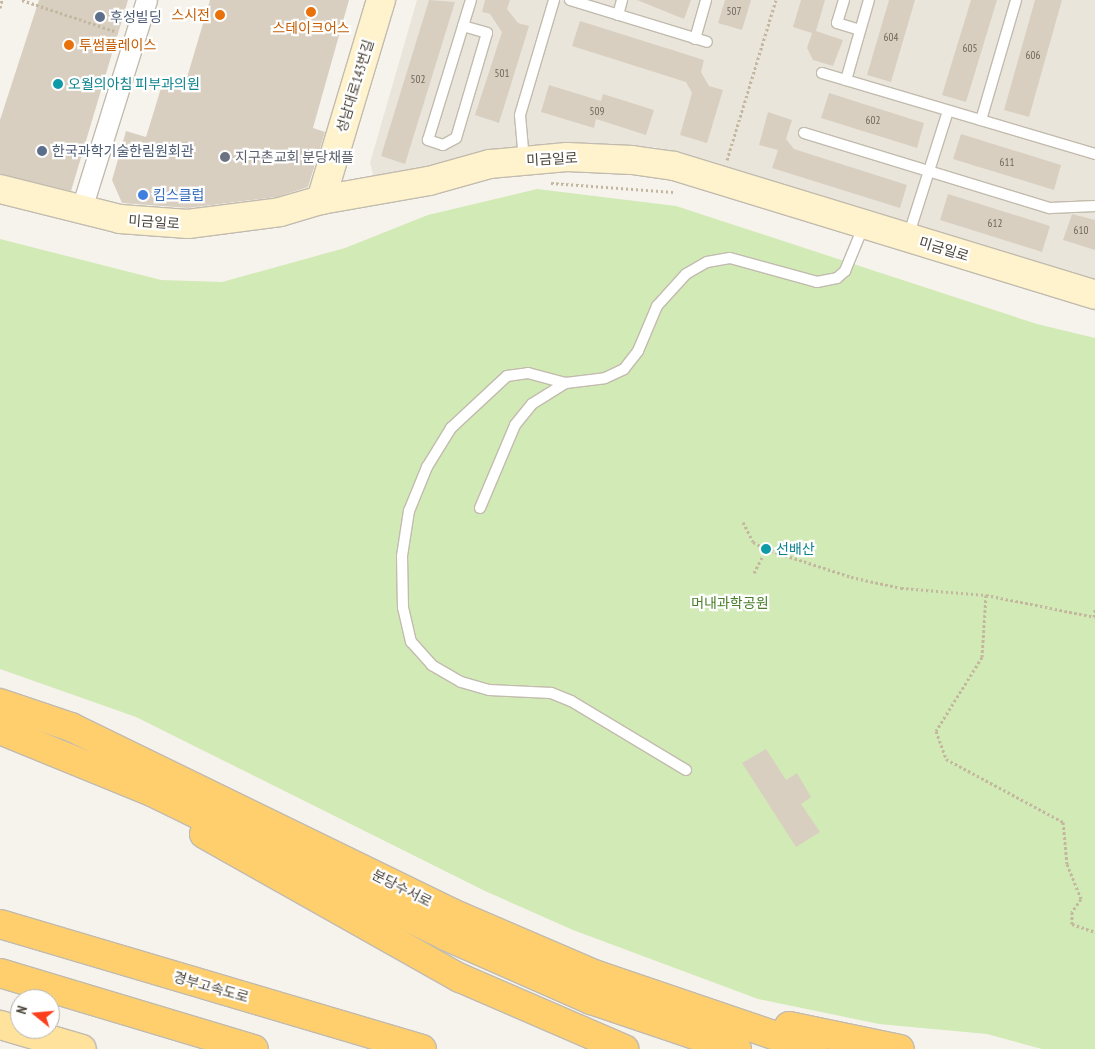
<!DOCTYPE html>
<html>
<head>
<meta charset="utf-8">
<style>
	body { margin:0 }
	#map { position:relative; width:1095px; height:1049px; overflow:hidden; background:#f6f3ec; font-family:"PT Sans Narrow","Noto Sans KR",sans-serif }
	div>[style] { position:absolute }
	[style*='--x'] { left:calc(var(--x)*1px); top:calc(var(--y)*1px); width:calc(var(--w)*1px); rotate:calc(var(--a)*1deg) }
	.residential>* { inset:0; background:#eae5da }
	.green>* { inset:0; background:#d2eab5 }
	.building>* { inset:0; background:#d8cfc1 }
	.path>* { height:3px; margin-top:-1.5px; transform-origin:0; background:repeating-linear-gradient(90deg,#c4b79f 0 2.5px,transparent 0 5px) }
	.roads { filter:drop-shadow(1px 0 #c2bbae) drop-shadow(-1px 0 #c2bbae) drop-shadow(0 1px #c2bbae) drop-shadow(0 -1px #c2bbae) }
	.lane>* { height:10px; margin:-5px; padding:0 5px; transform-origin:5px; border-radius:5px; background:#fff }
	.street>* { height:20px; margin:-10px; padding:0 10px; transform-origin:10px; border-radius:10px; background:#fff }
	.secondary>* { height:28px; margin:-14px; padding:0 14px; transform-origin:14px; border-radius:14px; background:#fff3cd }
	.primary>* { height:28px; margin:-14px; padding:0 14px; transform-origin:14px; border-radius:14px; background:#ffe39c }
	.highway>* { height:28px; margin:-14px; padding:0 14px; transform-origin:14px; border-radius:14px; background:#ffcf6e }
	.dots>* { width:14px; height:14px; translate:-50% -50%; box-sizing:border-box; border:2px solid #fff; border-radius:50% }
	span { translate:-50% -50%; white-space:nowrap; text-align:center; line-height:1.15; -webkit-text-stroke:4.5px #fff; paint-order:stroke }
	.number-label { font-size:11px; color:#6e675b }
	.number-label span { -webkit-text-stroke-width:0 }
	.food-label { font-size:14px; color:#c56008 }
	.right { translate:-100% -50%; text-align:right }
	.left { translate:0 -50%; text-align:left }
	.service-label { font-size:14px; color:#4e5e75 }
	.culture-label { font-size:14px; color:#0d838f }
	.street-label { font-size:14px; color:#4b4439 }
	.worship-label { font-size:14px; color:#5b616d }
	.shop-label { font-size:14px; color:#366cbe }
	.park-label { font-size:14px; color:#4a7f2a }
	.north { position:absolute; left:10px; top:989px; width:50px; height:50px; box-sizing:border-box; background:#fff; border:1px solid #b7b4b0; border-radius:50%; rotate:287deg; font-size:14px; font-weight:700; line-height:20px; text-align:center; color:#4b4439 }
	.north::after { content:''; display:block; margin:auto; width:18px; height:22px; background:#fc3f1d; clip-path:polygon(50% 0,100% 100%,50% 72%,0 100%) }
</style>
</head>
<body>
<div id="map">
	<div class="residential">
		<div style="clip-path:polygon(417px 0,1095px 0,1095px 281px,716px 163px,654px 147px,548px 143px,457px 159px,376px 185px,370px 163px)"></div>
	</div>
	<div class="green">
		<div style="clip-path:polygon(537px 189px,676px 206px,1037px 324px,1095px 338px,1095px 1049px,1042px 1049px,987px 1034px,879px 1024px,758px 999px,573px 930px,485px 891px,136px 717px,0 669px,0 239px,161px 280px,222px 282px,345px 248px,428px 215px)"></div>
	</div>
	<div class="building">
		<div style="clip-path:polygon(39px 0,128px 0,71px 191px,0 174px,0 120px)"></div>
		<div style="clip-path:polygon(210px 0,349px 0,313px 128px,325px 132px,308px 187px,277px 197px,188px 208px,122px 203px,112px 180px,126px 131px,146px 137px,162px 85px,183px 91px)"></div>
		<div style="clip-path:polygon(429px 0,455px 2px,405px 164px,381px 156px)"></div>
		<div style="clip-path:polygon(485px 0,510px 0,507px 9px,518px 23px,529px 26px,499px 123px,475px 115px,502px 32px,490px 14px,482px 12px)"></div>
		<div style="clip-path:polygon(637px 0,691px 0,684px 19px)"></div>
		<div style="clip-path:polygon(725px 0,751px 0,742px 30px,718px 23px)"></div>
		<div style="clip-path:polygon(801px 0,825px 0,816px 31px,843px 40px,833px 66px,813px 60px,807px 48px,812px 33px,793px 27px)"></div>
		<div style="clip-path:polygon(889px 0,915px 0,891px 82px,867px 75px)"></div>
		<div style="clip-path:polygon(971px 0,997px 0,966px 102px,942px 95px)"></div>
		<div style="clip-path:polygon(1035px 0,1062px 0,1029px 117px,1004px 110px)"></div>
		<div style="clip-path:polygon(580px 21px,704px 60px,701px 72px,709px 86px,723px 90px,707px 143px,680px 135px,692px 93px,686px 82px,572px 46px)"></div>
		<div style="clip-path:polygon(549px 85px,601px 101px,603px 94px,654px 110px,646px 135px,596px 119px,594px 128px,541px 112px)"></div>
		<div style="clip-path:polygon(829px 93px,924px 123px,917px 148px,821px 118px)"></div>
		<div style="clip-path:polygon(768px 112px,792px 120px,786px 139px,794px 149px,907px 185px,900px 208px,772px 168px,778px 150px,759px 145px)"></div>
		<div style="clip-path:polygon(961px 134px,1061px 165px,1054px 190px,953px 159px)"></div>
		<div style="clip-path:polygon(948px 194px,1050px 226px,1042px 252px,940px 220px)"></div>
		<div style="clip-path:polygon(1072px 214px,1095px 220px,1095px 250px,1063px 240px)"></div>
		<div style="clip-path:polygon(766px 749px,786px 780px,797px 773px,811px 797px,801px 804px,820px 832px,796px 847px,742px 763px)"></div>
	</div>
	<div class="path">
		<div style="--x:22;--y:0;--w:100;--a:18.6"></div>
		<div style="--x:0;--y:8;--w:8;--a:-76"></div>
		<div style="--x:727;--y:160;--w:167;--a:-73"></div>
		<div style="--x:551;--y:183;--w:123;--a:4.2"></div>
		<div style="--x:743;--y:522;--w:22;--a:63"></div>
		<div style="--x:753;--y:542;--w:15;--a:28"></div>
		<div style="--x:766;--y:549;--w:89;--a:18.2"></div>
		<div style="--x:851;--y:577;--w:51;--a:12.4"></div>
		<div style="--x:901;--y:588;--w:85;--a:4.7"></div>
		<div style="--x:986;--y:595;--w:62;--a:93.7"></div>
		<div style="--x:982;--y:657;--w:87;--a:121.9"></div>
		<div style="--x:936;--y:731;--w:30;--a:70"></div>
		<div style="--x:946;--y:759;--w:133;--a:28.3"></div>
		<div style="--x:1063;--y:822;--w:42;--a:84.6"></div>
		<div style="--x:1067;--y:864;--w:38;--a:68"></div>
		<div style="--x:1081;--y:899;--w:16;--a:125"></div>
		<div style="--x:1072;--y:912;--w:12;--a:90"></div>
		<div style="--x:1072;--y:924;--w:24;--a:19"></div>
		<div style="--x:754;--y:573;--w:27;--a:-63"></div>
		<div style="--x:986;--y:595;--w:111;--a:11.4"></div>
		<div style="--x:1094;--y:617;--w:8;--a:-83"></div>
	</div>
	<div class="roads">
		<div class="lane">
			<div style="--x:570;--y:0;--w:143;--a:17"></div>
			<div style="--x:844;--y:0;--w:24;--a:107"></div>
			<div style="--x:837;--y:23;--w:24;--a:17"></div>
			<div style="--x:618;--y:15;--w:16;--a:-75"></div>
			<div style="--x:463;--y:26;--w:25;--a:16"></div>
			<div style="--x:487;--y:33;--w:109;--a:106.4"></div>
			<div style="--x:456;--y:138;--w:15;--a:152"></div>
			<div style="--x:443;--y:145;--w:16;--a:-162"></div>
			<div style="--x:428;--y:140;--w:119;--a:-72.9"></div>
			<div style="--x:463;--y:26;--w:27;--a:-73"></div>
			<div style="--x:695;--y:39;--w:41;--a:-74.2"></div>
			<div style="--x:822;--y:73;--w:285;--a:16.5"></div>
			<div style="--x:846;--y:80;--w:83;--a:-74"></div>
			<div style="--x:981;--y:120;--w:125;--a:-73.7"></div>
			<div style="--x:804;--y:133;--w:257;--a:17"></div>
			<div style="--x:1050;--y:208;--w:45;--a:-2.5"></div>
			<div style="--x:524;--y:160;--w:45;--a:-95.1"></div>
			<div style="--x:520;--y:115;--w:120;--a:-73.5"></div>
			<div style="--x:908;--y:237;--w:132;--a:-72.4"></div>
			<div style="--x:480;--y:508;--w:90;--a:-67.1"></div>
			<div style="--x:515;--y:425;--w:27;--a:-51"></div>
			<div style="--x:532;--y:404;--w:40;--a:-32"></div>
			<div style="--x:686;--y:770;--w:134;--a:-149"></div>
			<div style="--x:571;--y:701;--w:22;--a:-158"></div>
			<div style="--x:551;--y:693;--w:62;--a:-177.2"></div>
			<div style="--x:489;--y:690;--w:29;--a:-164"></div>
			<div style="--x:461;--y:682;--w:34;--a:-150"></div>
			<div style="--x:432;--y:665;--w:31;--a:-132"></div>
			<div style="--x:411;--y:642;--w:35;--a:-103"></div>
			<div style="--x:403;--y:608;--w:52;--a:-91.1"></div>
			<div style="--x:402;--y:556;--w:46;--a:-81.2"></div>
			<div style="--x:409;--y:511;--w:48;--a:-67.8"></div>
			<div style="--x:427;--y:467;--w:46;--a:-58.4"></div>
			<div style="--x:451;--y:428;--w:76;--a:-42.9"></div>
			<div style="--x:507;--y:376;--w:21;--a:-8"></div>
			<div style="--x:528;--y:373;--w:39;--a:15"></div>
			<div style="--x:566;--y:383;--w:39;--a:-7"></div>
			<div style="--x:605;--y:378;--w:21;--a:-25"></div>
			<div style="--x:624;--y:369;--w:23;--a:-52"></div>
			<div style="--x:638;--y:351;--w:49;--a:-67.1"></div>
			<div style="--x:657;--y:306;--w:43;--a:-47.8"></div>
			<div style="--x:686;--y:274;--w:24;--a:-30"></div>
			<div style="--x:707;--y:262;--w:23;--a:-10"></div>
			<div style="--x:730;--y:258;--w:90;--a:15.4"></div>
			<div style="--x:817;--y:282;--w:20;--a:-11"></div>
			<div style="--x:837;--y:278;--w:11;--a:-41"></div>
			<div style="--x:845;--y:271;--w:50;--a:-67.6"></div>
		</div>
		<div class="street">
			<div style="--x:82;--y:209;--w:219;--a:-72.7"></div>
		</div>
		<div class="secondary">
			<div style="--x:0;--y:189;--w:124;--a:14"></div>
			<div style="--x:120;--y:219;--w:68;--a:4.2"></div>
			<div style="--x:188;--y:224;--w:93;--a:-7.4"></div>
			<div style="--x:280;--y:212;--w:43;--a:-16.3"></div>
			<div style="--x:321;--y:200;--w:110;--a:-10"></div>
			<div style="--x:429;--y:181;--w:63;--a:-15.6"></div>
			<div style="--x:490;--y:164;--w:77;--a:-5.2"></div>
			<div style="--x:567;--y:157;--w:65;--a:2.6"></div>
			<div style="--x:632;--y:160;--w:42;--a:8.1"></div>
			<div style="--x:674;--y:166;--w:440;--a:17"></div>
			<div style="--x:321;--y:200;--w:209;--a:-73.3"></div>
		</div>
		<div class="primary">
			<div style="--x:0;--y:1025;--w:85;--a:16.3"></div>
		</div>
		<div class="highway">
			<div style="--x:0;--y:703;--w:75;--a:18.7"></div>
			<div style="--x:71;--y:727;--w:424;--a:26"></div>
			<div style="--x:452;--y:913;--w:158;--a:23.2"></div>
			<div style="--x:597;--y:975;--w:229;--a:18.8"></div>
			<div style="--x:0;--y:730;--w:164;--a:22.2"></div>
			<div style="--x:152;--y:792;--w:327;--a:26.1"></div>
			<div style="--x:446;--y:936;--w:158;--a:23.8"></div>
			<div style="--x:591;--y:1000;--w:154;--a:18.6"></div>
			<div style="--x:204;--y:834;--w:294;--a:29.4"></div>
			<div style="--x:460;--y:978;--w:179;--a:23.4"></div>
			<div style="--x:0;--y:924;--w:440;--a:16.5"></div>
			<div style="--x:0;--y:973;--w:265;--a:16.7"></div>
			<div style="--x:789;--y:1026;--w:113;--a:11.7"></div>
		</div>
	</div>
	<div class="dots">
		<div style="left:311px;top:12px;background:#e8710a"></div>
		<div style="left:220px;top:15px;background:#e8710a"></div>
		<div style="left:100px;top:17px;background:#5c6f8a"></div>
		<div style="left:69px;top:45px;background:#e8710a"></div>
		<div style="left:58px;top:84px;background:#0f9aa8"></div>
		<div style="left:42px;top:151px;background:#5c6f8a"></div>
		<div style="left:225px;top:157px;background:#6b7280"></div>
		<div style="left:143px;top:195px;background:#3f7fe0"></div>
		<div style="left:766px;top:549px;background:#0f9aa8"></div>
	</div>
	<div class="number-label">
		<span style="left:734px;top:11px">507</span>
		<span style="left:891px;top:37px">604</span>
		<span style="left:970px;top:48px">605</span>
		<span style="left:1033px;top:55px">606</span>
		<span style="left:502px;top:73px">501</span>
		<span style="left:418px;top:79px">502</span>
		<span style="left:597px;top:111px">509</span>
		<span style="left:873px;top:120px">602</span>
		<span style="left:1007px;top:162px">611</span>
		<span style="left:995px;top:223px">612</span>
		<span style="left:1081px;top:230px">610</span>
	</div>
	<div class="food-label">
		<span class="right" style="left:210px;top:15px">스시전</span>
		<span style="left:311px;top:28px">스테이크어스</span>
		<span class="left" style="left:79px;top:45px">투썸플레이스</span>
	</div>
	<div class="service-label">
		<span class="left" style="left:110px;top:17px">후성빌딩</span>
		<span class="left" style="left:52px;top:151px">한국과학기술한림원회관</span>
	</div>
	<div class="culture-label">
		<span class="left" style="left:68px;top:84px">오월의아침 피부과의원</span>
		<span class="left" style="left:776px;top:549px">선배산</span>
	</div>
	<div class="street-label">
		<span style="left:355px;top:86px;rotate:-73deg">성남대로143번길</span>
		<span style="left:552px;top:159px;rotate:-3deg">미금일로</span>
		<span style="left:154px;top:222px;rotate:4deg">미금일로</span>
		<span style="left:944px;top:249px;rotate:17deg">미금일로</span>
		<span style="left:402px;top:888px;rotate:27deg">분당수서로</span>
		<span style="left:211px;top:987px;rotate:16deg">경부고속도로</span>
	</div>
	<div class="worship-label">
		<span class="left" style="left:235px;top:157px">지구촌교회 분당채플</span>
	</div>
	<div class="shop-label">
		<span class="left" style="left:153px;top:195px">킴스클럽</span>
	</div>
	<div class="park-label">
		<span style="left:730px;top:603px">머내과학공원</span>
	</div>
	<div class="north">N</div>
</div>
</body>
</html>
